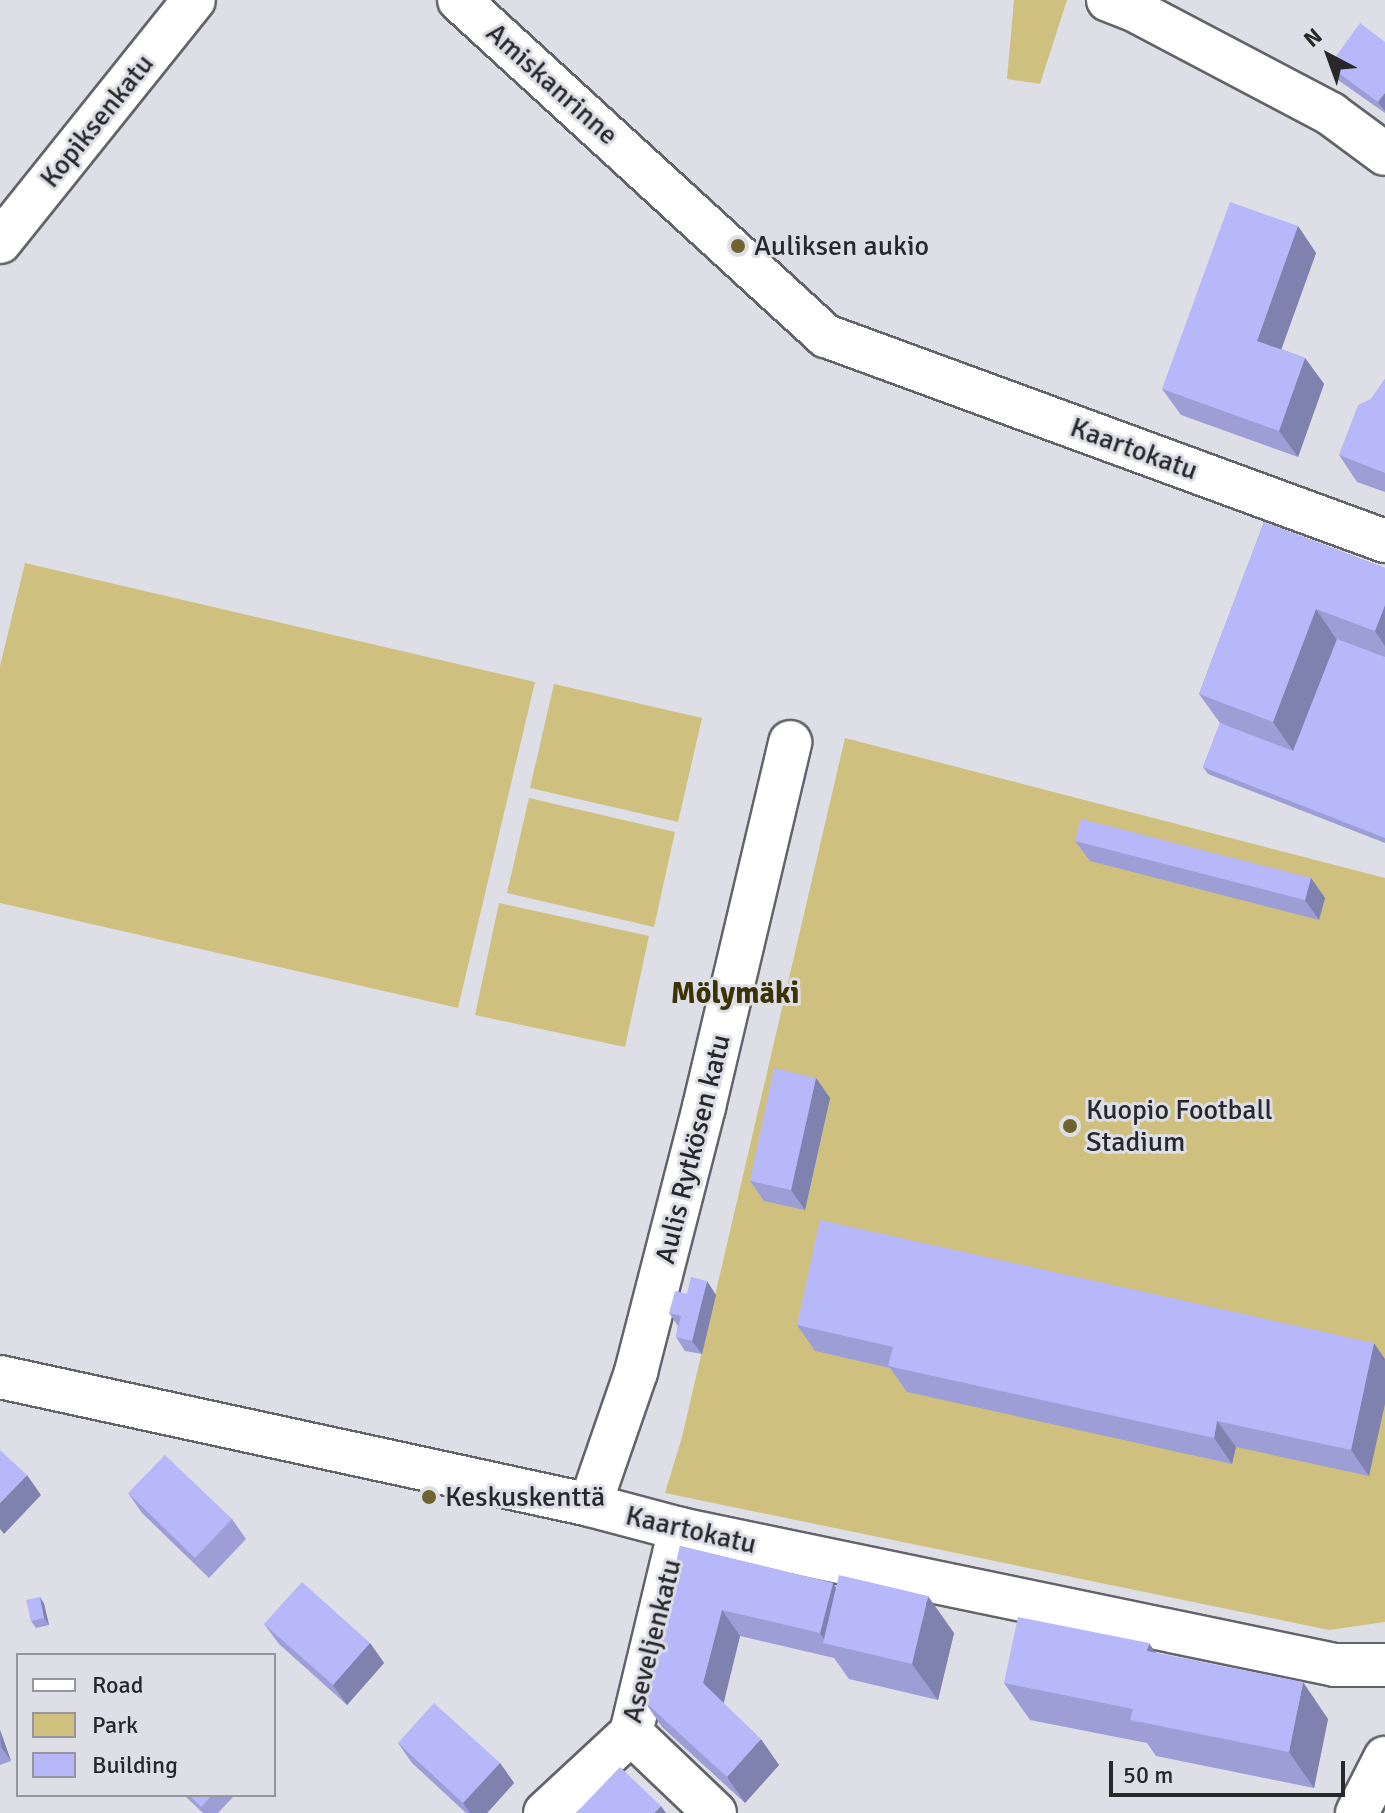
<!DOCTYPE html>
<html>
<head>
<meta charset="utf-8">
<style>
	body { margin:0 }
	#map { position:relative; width:1385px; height:1813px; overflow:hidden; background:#dddee6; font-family:Signika,sans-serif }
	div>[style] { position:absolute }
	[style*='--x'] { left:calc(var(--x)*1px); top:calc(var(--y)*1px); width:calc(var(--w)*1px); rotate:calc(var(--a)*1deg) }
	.green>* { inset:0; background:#d0c07f }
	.roads { filter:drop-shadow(2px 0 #63636a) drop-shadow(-2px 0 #63636a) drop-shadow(0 2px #63636a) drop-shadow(0 -2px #63636a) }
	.minor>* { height:42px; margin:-21px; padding:0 21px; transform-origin:21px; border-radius:21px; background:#fff }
	.wall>* { inset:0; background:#9d9ed6 }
	.shaded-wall>* { inset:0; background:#7f81ae }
	.building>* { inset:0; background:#b6b8f9 }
	.dots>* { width:22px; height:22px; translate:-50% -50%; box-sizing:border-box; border:4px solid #dddee6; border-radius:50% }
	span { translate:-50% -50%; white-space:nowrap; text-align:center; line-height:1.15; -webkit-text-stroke:6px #dddee6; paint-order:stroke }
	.street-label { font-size:28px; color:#28282b }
	.poi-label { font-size:28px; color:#28282b }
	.left { translate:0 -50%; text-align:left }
	.neighbourhood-label { font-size:30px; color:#3b3206; font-weight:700 }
	.legend { position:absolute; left:16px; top:1653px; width:260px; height:144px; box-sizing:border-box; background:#dddee6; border:2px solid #95959b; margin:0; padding:10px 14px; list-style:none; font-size:24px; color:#28282b }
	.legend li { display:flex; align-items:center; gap:16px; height:40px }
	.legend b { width:40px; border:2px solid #95959b }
	.north { position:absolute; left:1289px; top:16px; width:80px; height:80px; -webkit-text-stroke:6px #dddee6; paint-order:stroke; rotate:319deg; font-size:22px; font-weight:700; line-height:32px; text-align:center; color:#28282b }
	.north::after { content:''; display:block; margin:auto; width:28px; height:36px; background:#28282b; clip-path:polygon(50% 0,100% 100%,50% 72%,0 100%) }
	.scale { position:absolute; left:1109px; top:1761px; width:236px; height:36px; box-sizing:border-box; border:4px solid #28282b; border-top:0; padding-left:10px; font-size:24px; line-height:28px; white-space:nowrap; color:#28282b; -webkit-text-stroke:6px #dddee6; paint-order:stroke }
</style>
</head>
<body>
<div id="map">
	<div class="green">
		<div style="clip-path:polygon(1014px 0,1067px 0,1040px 84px,1007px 79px)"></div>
		<div style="clip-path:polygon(25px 563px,535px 682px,458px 1008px,0 903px,0 666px)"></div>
		<div style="clip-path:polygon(554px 684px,702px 718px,678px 822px,530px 788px)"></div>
		<div style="clip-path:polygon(845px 738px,1385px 878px,1385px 1622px,1329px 1630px,665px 1493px,682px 1437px)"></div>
		<div style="clip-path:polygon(529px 798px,675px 832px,654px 927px,507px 893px)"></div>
		<div style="clip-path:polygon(499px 903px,649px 936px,625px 1047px,475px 1015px)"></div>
	</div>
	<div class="roads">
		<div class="minor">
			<div style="--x:459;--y:0;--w:498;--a:42.5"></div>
			<div style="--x:826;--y:336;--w:595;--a:20.14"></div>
			<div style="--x:1108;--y:0;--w:26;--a:21"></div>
			<div style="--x:1132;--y:9;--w:225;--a:27.8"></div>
			<div style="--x:1331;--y:114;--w:67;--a:36.5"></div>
			<div style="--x:0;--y:242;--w:310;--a:-51.3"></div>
			<div style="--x:0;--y:1377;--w:604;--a:12.24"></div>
			<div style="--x:590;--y:1505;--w:93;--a:14.9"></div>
			<div style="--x:680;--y:1529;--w:669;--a:11.73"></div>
			<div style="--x:1335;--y:1665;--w:50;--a:0"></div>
			<div style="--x:590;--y:1505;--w:141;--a:-70.9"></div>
			<div style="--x:636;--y:1372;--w:274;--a:-75.6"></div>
			<div style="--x:704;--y:1107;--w:375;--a:-76.7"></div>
			<div style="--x:631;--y:1733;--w:116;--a:43.6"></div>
			<div style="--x:545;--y:1813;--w:117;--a:-42.9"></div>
			<div style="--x:631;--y:1733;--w:210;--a:-76.5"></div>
			<div style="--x:1357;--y:1813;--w:62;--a:-63"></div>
		</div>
	</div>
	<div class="wall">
		<div style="clip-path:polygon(1385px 42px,1385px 113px,1338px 80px,1329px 66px)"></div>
		<div style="clip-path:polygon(1298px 226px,1316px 253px,1281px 349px,1305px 358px,1324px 384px,1298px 457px,1181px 415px,1162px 389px)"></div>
		<div style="clip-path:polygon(1385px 379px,1385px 492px,1357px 482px,1339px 455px,1371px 399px)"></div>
		<div style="clip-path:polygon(1264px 522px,1385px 568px,1385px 843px,1208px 774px,1203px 767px,1220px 723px,1199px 694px)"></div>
		<div style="clip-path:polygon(1075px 841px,1311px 878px,1325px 898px,1319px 920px,1090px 861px)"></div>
		<div style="clip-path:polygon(816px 1078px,830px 1098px,805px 1210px,764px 1201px,750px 1181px)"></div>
		<div style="clip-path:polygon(687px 1294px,716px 1295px,702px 1354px,685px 1351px,676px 1337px,678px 1326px,669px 1313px)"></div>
		<div style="clip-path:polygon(797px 1325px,1374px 1343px,1369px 1476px,1236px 1447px,1232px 1464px,907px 1392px,890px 1368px,815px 1351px)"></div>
		<div style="clip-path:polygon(128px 1493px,232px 1519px,246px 1539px,209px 1578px,142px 1513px)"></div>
		<div style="clip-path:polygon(680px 1546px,833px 1583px,836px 1588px,954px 1633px,938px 1700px,849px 1679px,834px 1658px,740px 1636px,723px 1703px,779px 1765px,745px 1803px,662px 1727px,644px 1701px)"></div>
		<div style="clip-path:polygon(40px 1597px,44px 1604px,49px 1625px,36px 1628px,31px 1621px)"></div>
		<div style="clip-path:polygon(264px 1624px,370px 1643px,384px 1663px,347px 1705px,279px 1644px)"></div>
		<div style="clip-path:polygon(1155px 1652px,1328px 1719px,1314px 1788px,1156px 1756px,1147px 1743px,1030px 1720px,1004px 1683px)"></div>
		<div style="clip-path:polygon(0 1730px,11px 1761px,0 1765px)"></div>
		<div style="clip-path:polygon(398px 1743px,500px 1763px,514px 1783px,487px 1813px,466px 1813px,412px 1763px)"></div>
		<div style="clip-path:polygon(184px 1795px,235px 1795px,218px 1813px,203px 1813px)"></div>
	</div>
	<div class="shaded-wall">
		<div style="clip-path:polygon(1385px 93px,1385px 111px,1378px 102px)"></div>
		<div style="clip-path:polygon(1298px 226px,1316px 253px,1275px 367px,1257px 341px)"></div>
		<div style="clip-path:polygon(1305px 358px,1324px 384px,1298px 457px,1279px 431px)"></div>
		<div style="clip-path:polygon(1385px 605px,1385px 646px,1375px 631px)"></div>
		<div style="clip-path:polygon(1316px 609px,1341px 646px,1298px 758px,1273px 722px)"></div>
		<div style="clip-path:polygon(1311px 878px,1325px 898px,1319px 920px,1305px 900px)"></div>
		<div style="clip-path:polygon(816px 1078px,830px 1098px,805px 1210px,791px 1190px)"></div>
		<div style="clip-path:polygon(707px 1281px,716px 1295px,702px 1354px,692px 1341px)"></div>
		<div style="clip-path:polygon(1374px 1343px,1385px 1359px,1385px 1404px,1369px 1476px,1351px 1450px)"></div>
		<div style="clip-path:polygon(1217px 1421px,1236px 1447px,1232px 1464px,1214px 1438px)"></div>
		<div style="clip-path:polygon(27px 1475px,41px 1495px,4px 1534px,0 1529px,0 1503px)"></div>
		<div style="clip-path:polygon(833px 1583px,852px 1609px,827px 1644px,820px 1633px)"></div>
		<div style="clip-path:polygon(928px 1596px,954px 1633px,938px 1700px,912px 1664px)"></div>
		<div style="clip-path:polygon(40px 1597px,44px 1604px,49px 1625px,44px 1618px)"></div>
		<div style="clip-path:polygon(722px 1610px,740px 1636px,722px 1710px,703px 1683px)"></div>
		<div style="clip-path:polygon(370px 1643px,384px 1663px,347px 1705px,333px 1685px)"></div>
		<div style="clip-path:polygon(1149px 1643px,1175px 1680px,1147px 1651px)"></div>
		<div style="clip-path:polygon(1303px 1682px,1328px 1719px,1314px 1788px,1289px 1752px)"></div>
		<div style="clip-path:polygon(0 1730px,11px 1761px,1px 1747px)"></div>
		<div style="clip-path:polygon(761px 1739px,779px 1765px,745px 1803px,727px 1777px)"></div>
		<div style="clip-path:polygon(500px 1763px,514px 1783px,487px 1813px,470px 1813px,463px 1803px)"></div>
		<div style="clip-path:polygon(661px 1806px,666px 1813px,654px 1813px)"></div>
	</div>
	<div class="building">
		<div style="clip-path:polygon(1360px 23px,1385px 42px,1385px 93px,1378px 102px,1329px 66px)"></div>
		<div style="clip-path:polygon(1230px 202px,1298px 226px,1257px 341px,1305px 358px,1279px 431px,1162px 389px)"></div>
		<div style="clip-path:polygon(1385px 379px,1385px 473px,1339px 455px,1358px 405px,1371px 399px)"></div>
		<div style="clip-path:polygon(1264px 522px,1385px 568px,1385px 605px,1375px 631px,1316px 609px,1273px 722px,1199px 694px)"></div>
		<div style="clip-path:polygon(1337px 639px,1385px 657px,1385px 838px,1203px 767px,1220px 723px,1293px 751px)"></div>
		<div style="clip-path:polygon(1081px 819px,1311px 878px,1305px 900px,1075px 841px)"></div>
		<div style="clip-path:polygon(774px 1068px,816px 1078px,791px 1190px,750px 1181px)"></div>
		<div style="clip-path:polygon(820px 1220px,1374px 1343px,1351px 1450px,1217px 1421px,1214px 1438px,888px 1366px,893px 1347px,797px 1325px)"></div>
		<div style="clip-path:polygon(691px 1277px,707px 1281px,692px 1341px,676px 1337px,681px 1316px,669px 1313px,675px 1291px,687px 1294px)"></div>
		<div style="clip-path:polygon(0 1450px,27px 1475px,0 1503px)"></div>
		<div style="clip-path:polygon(165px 1455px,232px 1519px,195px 1558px,128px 1493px)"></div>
		<div style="clip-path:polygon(680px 1546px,833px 1583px,820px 1633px,722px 1610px,703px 1683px,761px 1739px,727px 1777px,644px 1701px)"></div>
		<div style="clip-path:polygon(839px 1575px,928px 1596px,912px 1664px,823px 1643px)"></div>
		<div style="clip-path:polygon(302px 1582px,370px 1643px,333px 1685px,264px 1624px)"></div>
		<div style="clip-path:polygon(40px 1597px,44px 1618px,31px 1621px,26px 1600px)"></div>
		<div style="clip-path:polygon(1018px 1617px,1149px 1643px,1147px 1651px,1303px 1682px,1289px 1752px,1130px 1720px,1133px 1709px,1004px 1683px)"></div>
		<div style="clip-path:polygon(434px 1703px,500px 1763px,463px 1803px,398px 1743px)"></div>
		<div style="clip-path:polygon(620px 1767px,661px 1806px,654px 1813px,576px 1813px)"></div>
		<div style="clip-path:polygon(189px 1795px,212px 1795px,201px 1807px)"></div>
	</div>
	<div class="dots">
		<div style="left:738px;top:246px;background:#6f6330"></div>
		<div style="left:1070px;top:1126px;background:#6f6330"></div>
		<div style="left:429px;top:1497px;background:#6f6330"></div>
	</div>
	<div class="street-label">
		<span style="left:552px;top:84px;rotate:42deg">Amiskanrinne</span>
		<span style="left:97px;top:121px;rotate:-51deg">Kopiksenkatu</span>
		<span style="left:1134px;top:449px;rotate:20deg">Kaartokatu</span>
		<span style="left:693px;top:1149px;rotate:-76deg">Aulis Rytkösen katu</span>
		<span style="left:691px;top:1530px;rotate:13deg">Kaartokatu</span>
		<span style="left:652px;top:1641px;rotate:-76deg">Aseveljenkatu</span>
	</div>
	<div class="poi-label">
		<span class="left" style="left:754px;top:246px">Auliksen aukio</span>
		<span class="left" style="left:1086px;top:1126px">Kuopio Football<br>Stadium</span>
		<span class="left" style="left:445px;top:1497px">Keskuskenttä</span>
	</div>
	<div class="neighbourhood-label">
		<span style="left:735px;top:994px">Mölymäki</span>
	</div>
	<ul class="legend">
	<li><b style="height:10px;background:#fff"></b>Road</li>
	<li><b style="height:22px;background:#d0c07f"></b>Park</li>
	<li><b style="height:22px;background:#b6b8f9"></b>Building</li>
	</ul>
	<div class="north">N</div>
	<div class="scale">50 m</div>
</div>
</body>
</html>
